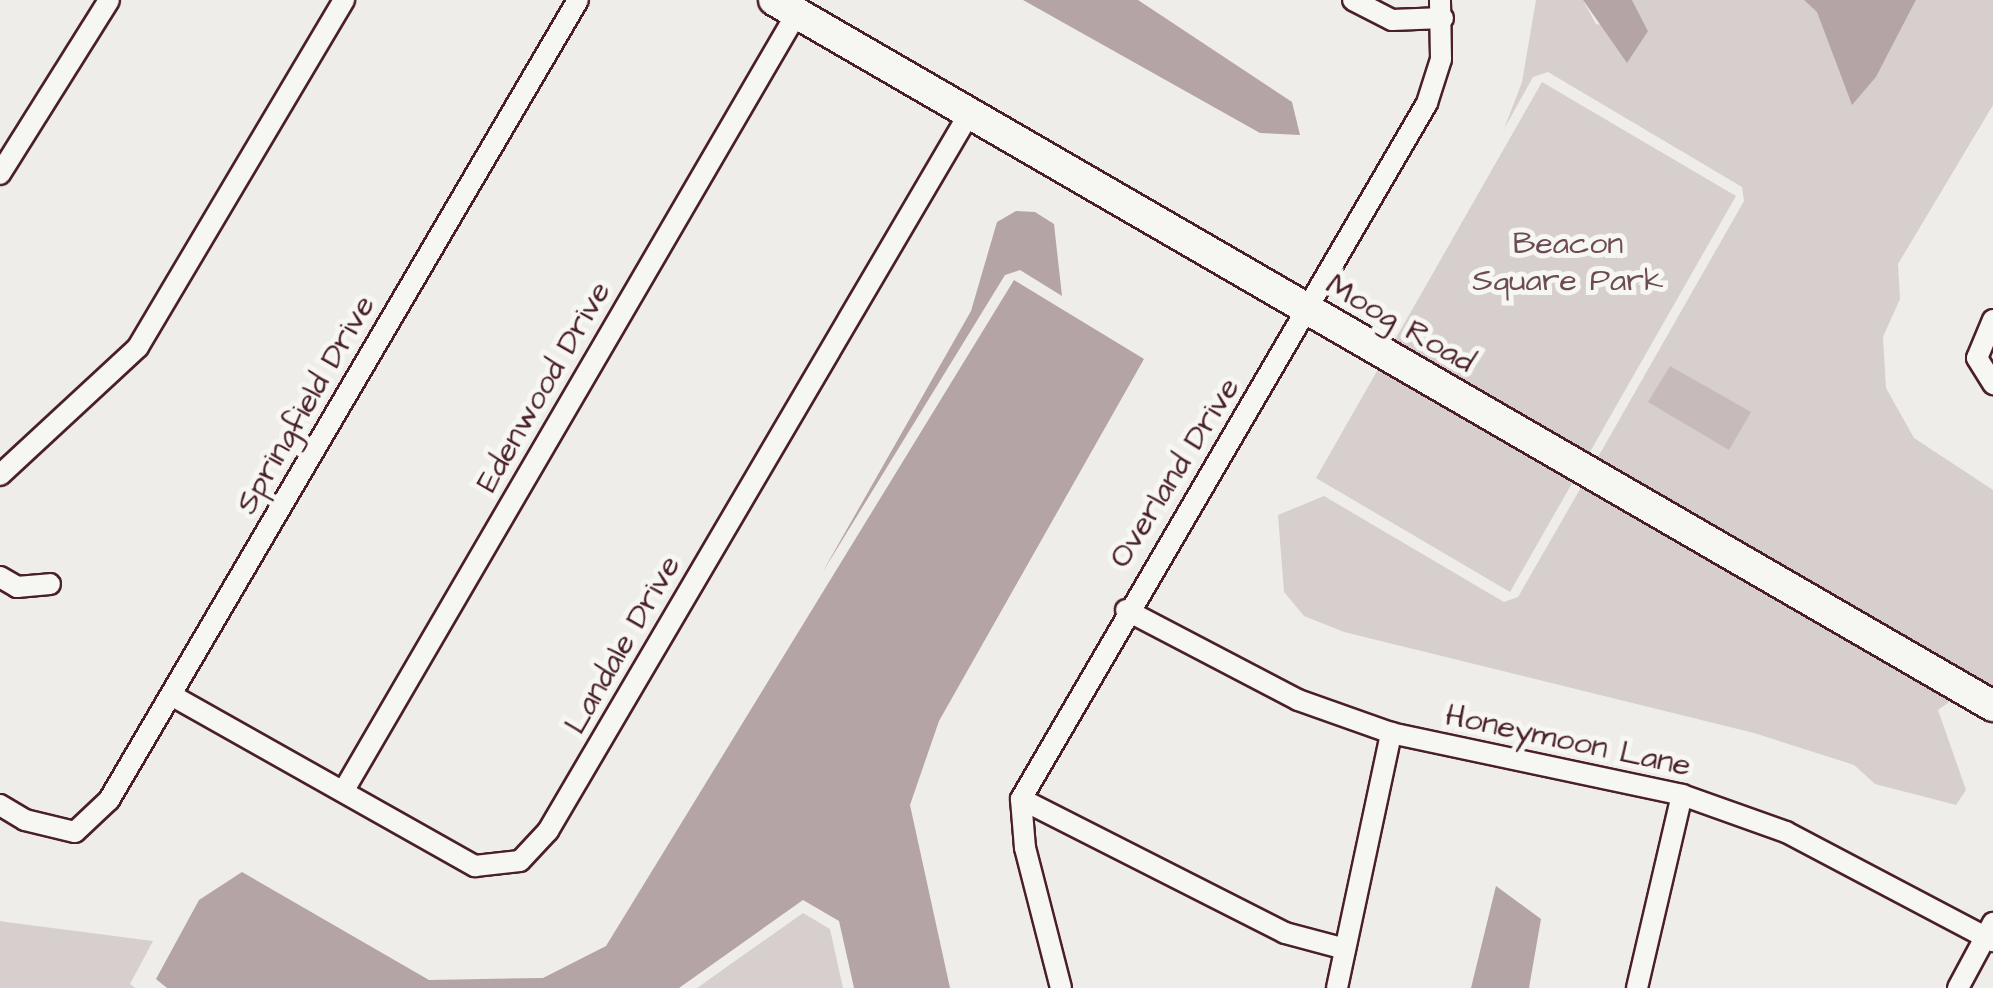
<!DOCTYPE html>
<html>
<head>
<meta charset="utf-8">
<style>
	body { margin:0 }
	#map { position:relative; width:1993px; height:988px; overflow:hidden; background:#efedea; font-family:"Architects Daughter",sans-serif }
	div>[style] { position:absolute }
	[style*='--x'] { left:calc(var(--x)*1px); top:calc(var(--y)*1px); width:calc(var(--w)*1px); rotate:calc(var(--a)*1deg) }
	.green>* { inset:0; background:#d7cfce }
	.water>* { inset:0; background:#b4a4a5 }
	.building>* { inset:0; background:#c6babb }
	.roads { filter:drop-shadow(2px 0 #4a1f2b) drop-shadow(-2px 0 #4a1f2b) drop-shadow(0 2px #4a1f2b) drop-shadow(0 -2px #4a1f2b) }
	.street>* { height:20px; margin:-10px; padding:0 10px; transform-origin:10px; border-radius:10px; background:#f6f6f2 }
	.secondary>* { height:30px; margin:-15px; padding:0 15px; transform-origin:15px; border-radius:15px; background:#f6f6f2 }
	span { translate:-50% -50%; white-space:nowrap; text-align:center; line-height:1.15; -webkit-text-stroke:10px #f6f6f2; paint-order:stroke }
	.park-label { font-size:32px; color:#6d4b54 }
	.street-label { font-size:32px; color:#4a1f2b }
</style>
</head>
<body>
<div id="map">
	<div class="green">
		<div style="clip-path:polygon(1536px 0,1583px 0,1596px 24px,1648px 31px,1632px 0,1804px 0,1817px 11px,1852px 104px,1876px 77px,1916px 0,1993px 0,1993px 105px,1898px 264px,1900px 299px,1883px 337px,1886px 388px,1914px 438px,1993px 490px,1993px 693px,1594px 464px,1744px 201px,1742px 187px,1548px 72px,1533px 77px,1504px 129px,1522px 82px)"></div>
		<div style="clip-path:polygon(1542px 82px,1736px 196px,1510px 592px,1316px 478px)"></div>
		<div style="clip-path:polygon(1583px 484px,1955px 698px,1938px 710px,1966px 790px,1956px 805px,1875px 784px,1854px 765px,1754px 733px,1344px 632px,1304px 616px,1284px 592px,1278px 515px,1324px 496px,1504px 602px,1518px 597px)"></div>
		<div style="clip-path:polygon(803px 913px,830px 929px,843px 988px,697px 988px)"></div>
		<div style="clip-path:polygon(0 921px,6px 922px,153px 941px,130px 984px,135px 988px,0 988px)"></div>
	</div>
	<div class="water">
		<div style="clip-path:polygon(1023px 0,1138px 0,1292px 102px,1300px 135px,1260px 133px)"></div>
		<div style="clip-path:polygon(1583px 0,1632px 0,1648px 31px,1627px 63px)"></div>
		<div style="clip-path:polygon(1804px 0,1916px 0,1876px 77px,1852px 105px,1817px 12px)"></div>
		<div style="clip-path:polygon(1016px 211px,1035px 212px,1054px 224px,1062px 296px,1020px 270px,1005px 275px,822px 573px,971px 311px,997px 222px)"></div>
		<div style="clip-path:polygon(1014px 280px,1144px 359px,939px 721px,910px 805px,950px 988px,854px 988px,839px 921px,803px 900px,679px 988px,167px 988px,156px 979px,199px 900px,242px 872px,429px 980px,543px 978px,606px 946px)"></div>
		<div style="clip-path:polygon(1496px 886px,1541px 919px,1529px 988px,1471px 988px)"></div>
	</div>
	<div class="building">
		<div style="clip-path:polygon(1670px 366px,1751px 412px,1729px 450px,1648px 402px)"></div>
	</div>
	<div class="roads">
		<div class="street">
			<div style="--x:1353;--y:0;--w:44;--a:27.1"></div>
			<div style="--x:1392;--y:20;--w:51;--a:-2.2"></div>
			<div style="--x:0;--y:174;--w:205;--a:-57.9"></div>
			<div style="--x:1993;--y:320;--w:41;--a:112.8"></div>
			<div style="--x:1977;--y:358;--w:31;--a:58"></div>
			<div style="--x:0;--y:475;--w:188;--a:-42.8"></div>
			<div style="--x:138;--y:347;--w:404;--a:-59.3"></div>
			<div style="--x:0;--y:577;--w:20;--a:30"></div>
			<div style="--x:17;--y:587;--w:33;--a:-5"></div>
			<div style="--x:1126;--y:610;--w:194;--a:27.6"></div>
			<div style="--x:1298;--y:700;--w:99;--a:19.5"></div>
			<div style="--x:1391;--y:733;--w:298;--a:12"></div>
			<div style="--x:1682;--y:795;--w:110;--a:19.6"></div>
			<div style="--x:1786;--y:832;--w:234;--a:27.8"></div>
			<div style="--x:171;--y:695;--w:349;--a:29.4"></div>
			<div style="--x:475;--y:866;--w:45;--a:-6.3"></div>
			<div style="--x:520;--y:861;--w:41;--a:-47"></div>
			<div style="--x:548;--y:831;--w:831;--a:-59.58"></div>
			<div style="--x:344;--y:790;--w:899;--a:-59.76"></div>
			<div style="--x:1021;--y:799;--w:296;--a:26.9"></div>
			<div style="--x:1285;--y:933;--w:62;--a:14.9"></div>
			<div style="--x:0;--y:805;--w:29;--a:31"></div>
			<div style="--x:25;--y:820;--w:51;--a:13.5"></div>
			<div style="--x:75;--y:832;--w:47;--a:-43.3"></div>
			<div style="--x:109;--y:800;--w:927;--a:-59.62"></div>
			<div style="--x:1061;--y:988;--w:145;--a:-104.4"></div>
			<div style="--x:1025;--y:848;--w:49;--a:-94.7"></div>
			<div style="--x:1021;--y:799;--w:806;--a:-59.74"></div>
			<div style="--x:1427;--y:103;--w:46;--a:-72.3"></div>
			<div style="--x:1441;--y:59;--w:59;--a:-91"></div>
			<div style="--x:1337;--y:988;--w:261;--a:-78"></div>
			<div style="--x:1637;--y:988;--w:198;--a:-76.9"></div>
			<div style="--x:1958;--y:988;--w:74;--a:-61.7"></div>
		</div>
		<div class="secondary">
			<div style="--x:774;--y:0;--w:1409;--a:30.08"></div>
		</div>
	</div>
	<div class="park-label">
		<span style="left:1568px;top:263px">Beacon<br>Square Park</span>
	</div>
	<div class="street-label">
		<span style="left:1400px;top:324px;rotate:30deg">Moog Road</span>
		<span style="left:544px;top:387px;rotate:-60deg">Edenwood Drive</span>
		<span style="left:306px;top:405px;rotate:-60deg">Springfield Drive</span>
		<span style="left:1175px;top:473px;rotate:-58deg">Overland Drive</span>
		<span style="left:623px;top:645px;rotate:-60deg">Landale Drive</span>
		<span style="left:1568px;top:741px;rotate:12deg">Honeymoon Lane</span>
	</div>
</div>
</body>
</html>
